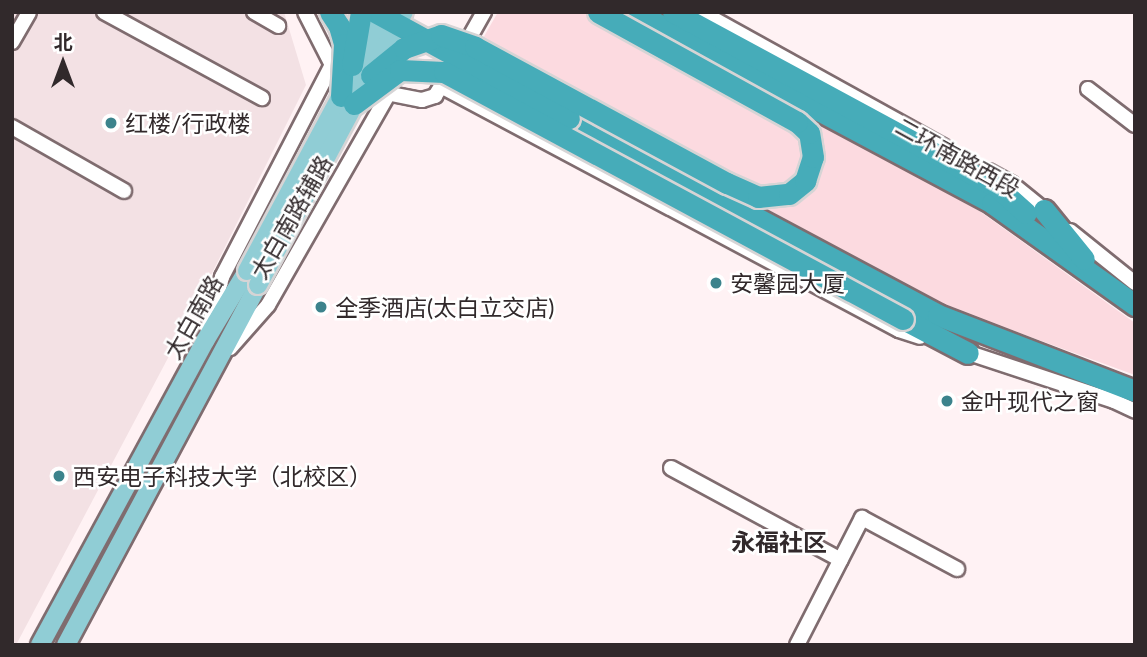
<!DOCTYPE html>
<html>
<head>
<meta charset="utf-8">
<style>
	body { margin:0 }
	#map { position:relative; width:1147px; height:657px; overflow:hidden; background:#fff2f4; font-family:Lato,"Noto Sans SC",sans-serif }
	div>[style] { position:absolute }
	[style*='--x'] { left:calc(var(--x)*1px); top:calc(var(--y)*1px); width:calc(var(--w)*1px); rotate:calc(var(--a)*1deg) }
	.built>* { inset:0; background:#f3e1e4 }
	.green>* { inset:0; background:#fcdae0 }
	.roads { filter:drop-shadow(2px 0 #7f6c6f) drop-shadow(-2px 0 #7f6c6f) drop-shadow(0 2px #7f6c6f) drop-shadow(0 -2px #7f6c6f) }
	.minor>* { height:14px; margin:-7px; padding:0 7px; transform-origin:7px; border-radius:7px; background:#fff }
	.major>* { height:18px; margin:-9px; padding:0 9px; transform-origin:9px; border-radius:9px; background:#90cdd5 }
	.highway>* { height:21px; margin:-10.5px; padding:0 10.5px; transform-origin:10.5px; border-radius:10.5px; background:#46acb9 }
	.bridges { filter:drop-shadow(2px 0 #d6d4d5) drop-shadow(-2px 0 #d6d4d5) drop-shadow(0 2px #d6d4d5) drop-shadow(0 -2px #d6d4d5) }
	.major-bridge>* { height:18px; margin:-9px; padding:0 9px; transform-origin:9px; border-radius:9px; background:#90cdd5 }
	.highway-bridge>* { height:21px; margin:-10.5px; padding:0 10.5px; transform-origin:10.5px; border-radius:10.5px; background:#46acb9 }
	.dots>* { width:19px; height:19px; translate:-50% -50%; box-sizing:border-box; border:4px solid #fff; border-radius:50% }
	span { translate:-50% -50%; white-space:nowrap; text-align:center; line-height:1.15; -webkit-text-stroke:5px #fff; paint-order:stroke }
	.poi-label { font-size:23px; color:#31292b }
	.left { translate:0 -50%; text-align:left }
	.street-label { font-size:23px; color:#31292b }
	.neighbourhood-label { font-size:24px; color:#31292b; font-weight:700 }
	.frame { position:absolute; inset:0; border:14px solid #31292b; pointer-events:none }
	.north { position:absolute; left:28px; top:28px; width:70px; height:70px; -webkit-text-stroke:5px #fff; paint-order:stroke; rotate:0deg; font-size:19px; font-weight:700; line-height:28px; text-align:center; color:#31292b }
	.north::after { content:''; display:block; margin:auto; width:24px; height:32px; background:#31292b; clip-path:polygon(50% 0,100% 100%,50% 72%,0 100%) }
</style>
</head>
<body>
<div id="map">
	<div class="built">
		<div style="clip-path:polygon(12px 12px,284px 12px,306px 85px,195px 307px,16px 645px,12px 645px)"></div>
	</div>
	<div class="green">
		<div style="clip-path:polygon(498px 12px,584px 12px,794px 128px,803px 142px,805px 168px,788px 186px,754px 187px,482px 40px)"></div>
		<div style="clip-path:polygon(811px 118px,978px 210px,1135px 323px,1135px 375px,940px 304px,760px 205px,821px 157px,821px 143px)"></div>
	</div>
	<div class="roads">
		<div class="minor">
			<div style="--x:104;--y:12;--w:180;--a:28.6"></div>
			<div style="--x:254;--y:12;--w:28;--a:30"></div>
			<div style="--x:305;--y:12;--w:59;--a:63"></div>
			<div style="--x:332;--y:65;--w:8;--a:30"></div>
			<div style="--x:701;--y:12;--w:277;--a:29"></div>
			<div style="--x:12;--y:42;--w:34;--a:-60"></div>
			<div style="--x:462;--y:51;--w:45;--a:-60.6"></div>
			<div style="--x:441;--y:86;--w:519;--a:28.05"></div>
			<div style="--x:899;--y:330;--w:22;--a:18"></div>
			<div style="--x:1088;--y:89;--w:59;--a:37.5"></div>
			<div style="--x:381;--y:92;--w:42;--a:11"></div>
			<div style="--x:422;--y:100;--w:14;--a:-17"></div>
			<div style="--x:435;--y:96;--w:19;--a:-58"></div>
			<div style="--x:12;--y:127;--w:129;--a:29.7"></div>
			<div style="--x:989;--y:171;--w:26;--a:29"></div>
			<div style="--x:1012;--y:184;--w:48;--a:39"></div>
			<div style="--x:1070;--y:231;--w:83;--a:38.7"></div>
			<div style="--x:208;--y:329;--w:54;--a:-74.9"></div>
			<div style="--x:222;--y:277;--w:239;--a:-62.6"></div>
			<div style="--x:230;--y:348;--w:57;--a:-48.5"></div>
			<div style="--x:268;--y:305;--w:241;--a:-60.3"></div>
			<div style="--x:960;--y:350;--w:162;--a:18.3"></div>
			<div style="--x:1114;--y:401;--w:23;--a:25"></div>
			<div style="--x:671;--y:468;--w:193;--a:28.4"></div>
			<div style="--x:797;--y:645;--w:143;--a:-62.9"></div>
			<div style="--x:862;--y:518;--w:108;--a:28.2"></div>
		</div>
		<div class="major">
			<div style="--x:40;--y:645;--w:346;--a:-61.5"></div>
			<div style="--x:205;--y:341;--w:82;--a:-59"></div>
			<div style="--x:66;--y:645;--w:408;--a:-61.9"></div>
		</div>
		<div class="highway">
			<div style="--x:635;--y:12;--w:405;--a:28.1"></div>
			<div style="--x:992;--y:203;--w:176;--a:35.5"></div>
			<div style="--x:673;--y:12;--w:368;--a:28.4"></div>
			<div style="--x:997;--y:187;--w:39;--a:42"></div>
			<div style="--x:569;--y:118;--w:418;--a:28.1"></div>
			<div style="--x:938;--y:315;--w:211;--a:21.1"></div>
			<div style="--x:1044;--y:210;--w:63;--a:50.8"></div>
			<div style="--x:903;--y:319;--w:73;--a:27.6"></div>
		</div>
	</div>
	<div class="bridges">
		<div class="major-bridge">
			<div style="--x:247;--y:271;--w:294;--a:-61.8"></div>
			<div style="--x:258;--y:285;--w:310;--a:-61.9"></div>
		</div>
		<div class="highway-bridge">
			<div style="--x:330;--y:12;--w:17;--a:57"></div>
			<div style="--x:339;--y:26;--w:19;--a:74"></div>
			<div style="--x:344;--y:44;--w:52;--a:93.3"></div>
			<div style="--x:375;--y:12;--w:221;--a:28.7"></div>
			<div style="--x:352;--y:65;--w:54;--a:-80.4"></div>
			<div style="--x:371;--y:75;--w:43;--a:-39.3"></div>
			<div style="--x:404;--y:48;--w:39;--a:-19"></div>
			<div style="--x:441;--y:35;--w:36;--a:19"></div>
			<div style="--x:475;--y:47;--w:286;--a:28.4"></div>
			<div style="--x:727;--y:183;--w:34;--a:24"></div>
			<div style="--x:758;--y:197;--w:31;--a:-6"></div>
			<div style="--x:789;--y:194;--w:21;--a:-39"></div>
			<div style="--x:805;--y:181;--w:25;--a:-72"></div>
			<div style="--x:813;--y:157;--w:24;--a:-99"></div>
			<div style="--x:809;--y:133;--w:16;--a:-137"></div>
			<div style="--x:797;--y:122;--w:227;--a:-151.1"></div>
			<div style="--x:354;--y:104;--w:57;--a:-36.5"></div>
			<div style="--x:400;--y:70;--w:44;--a:2.6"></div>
			<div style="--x:444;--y:72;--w:521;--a:28.29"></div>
		</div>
	</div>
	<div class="dots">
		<div style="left:111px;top:123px;background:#3c838c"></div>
		<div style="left:716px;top:283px;background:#3c838c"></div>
		<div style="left:321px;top:307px;background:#3c838c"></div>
		<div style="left:947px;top:401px;background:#3c838c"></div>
		<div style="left:59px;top:476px;background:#3c838c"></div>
	</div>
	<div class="poi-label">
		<span class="left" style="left:125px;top:123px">红楼/行政楼</span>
		<span class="left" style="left:730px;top:283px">安馨园大厦</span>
		<span class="left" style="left:335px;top:307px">全季酒店(太白立交店)</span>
		<span class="left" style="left:961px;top:401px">金叶现代之窗</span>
		<span class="left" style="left:73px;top:476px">西安电子科技大学（北校区）</span>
	</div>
	<div class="street-label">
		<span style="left:958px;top:157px;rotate:29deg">二环南路西段</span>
		<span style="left:291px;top:217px;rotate:-60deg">太白南路辅路</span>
		<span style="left:193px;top:317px;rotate:-60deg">太白南路</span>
	</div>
	<div class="neighbourhood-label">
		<span style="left:779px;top:542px">永福社区</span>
	</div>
	<div class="frame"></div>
	<div class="north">北</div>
</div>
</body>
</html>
